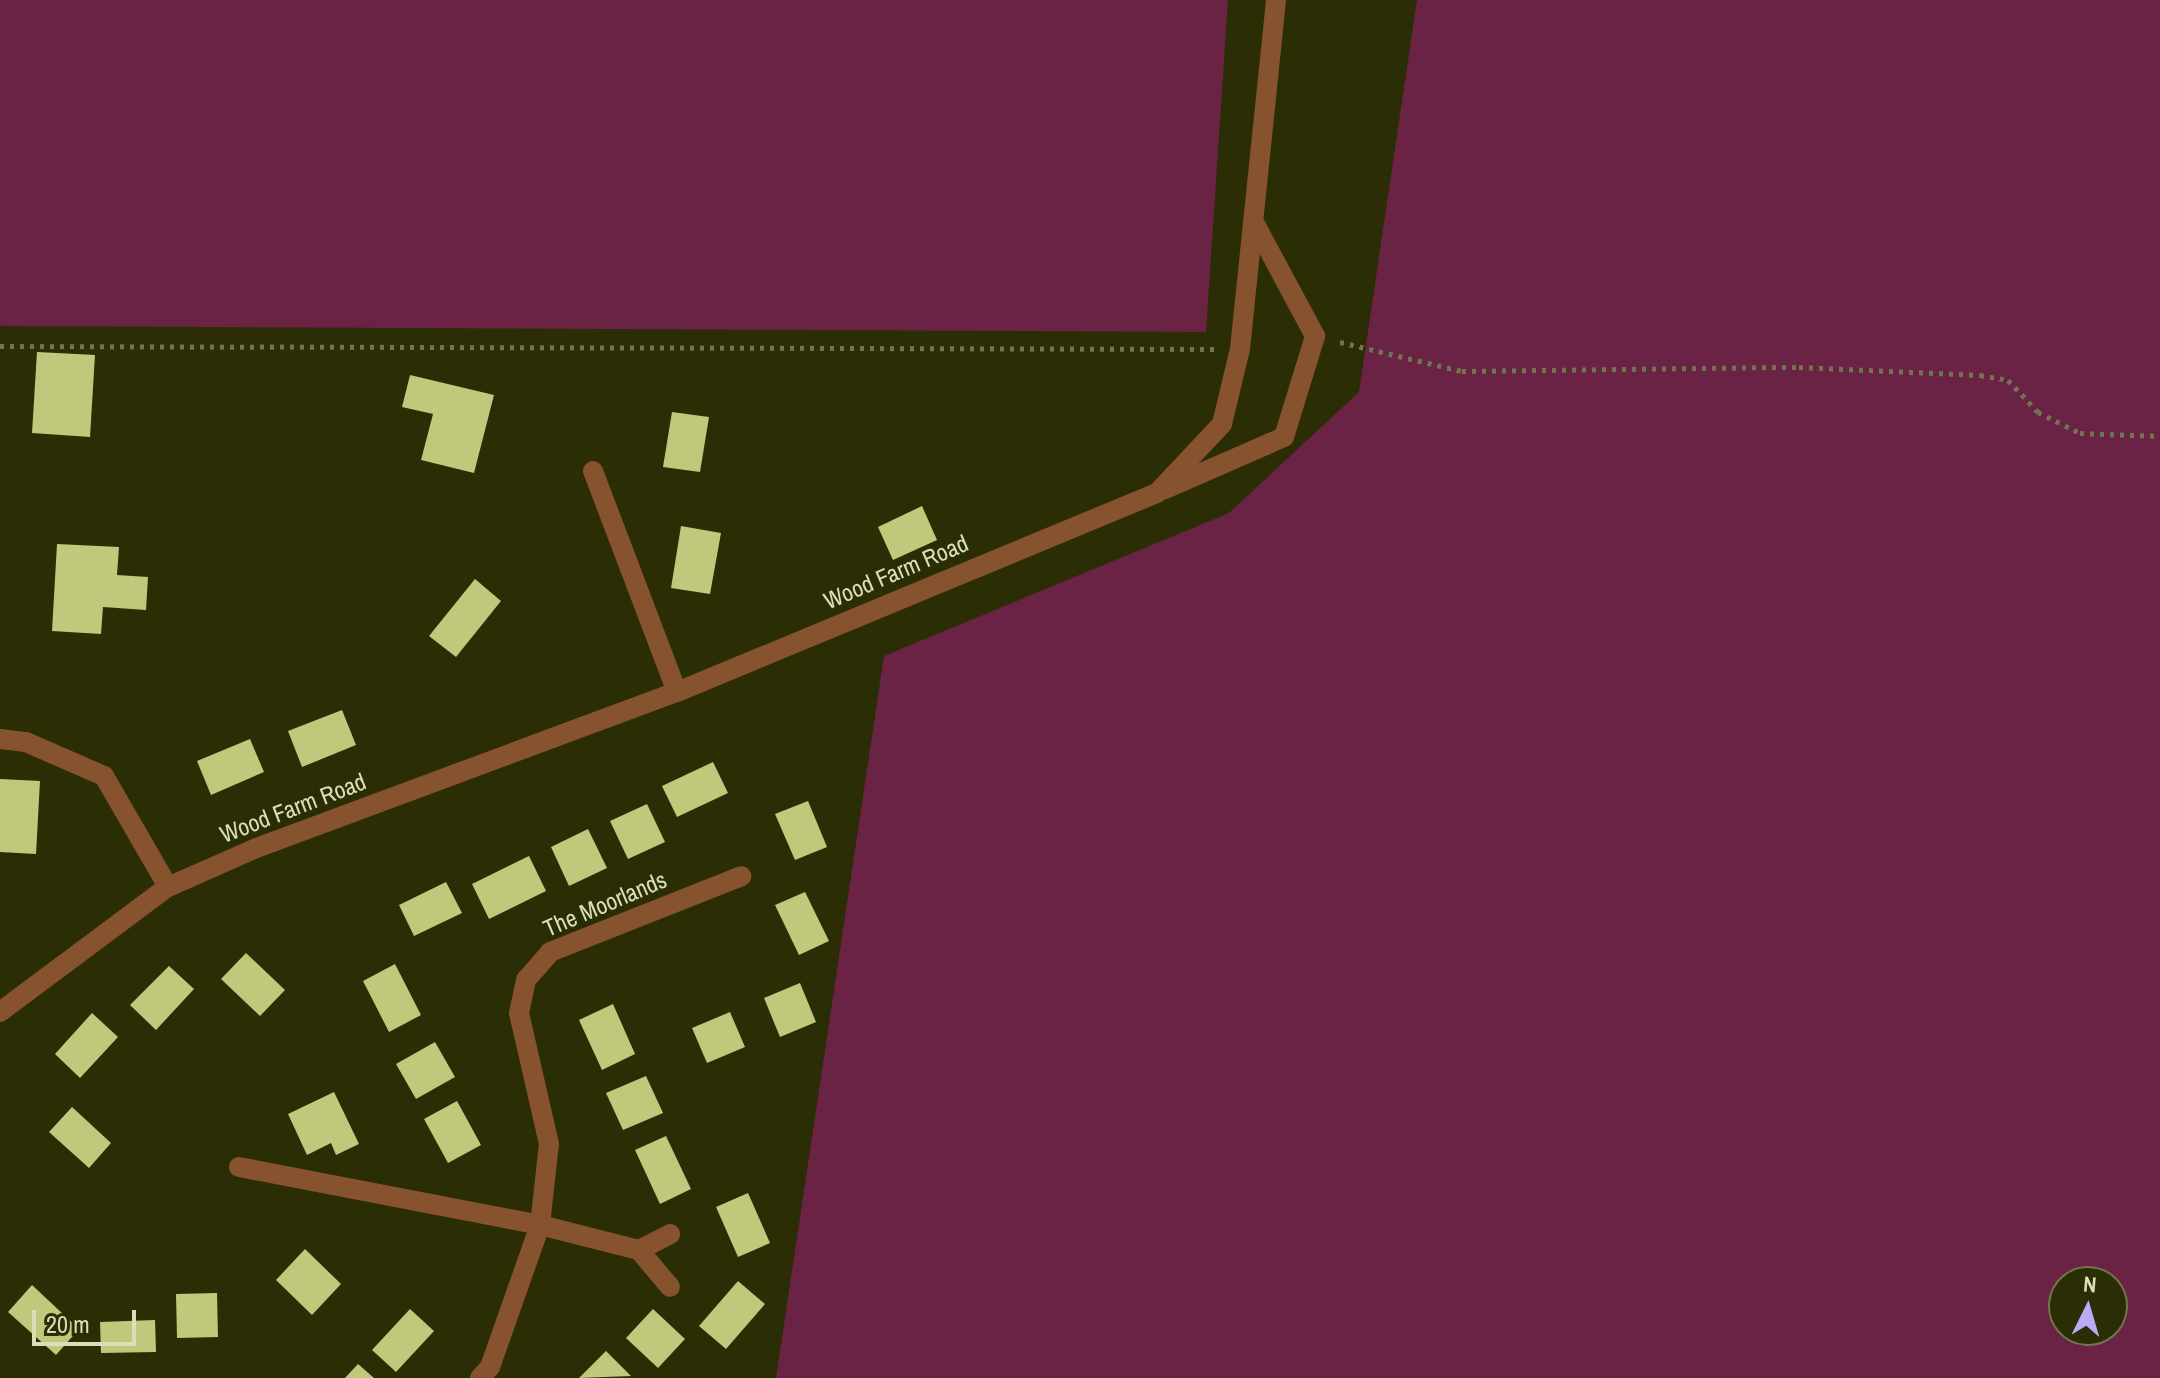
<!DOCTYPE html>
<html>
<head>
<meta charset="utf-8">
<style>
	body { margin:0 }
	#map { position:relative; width:2160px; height:1378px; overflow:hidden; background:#2b2e05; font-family:"Archivo Narrow",sans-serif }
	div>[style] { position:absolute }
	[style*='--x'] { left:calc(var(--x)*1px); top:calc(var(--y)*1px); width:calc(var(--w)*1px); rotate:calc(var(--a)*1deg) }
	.green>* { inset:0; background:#6a2245 }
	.building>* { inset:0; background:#c0c87c }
	.path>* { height:5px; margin-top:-2.5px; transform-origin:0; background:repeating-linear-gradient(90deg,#71744d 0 4px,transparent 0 10px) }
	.minor>* { height:20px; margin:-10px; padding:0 10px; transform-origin:10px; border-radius:10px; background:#87522e }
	span { translate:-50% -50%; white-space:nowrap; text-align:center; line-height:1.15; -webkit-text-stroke:8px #2b2e05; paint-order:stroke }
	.street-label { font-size:24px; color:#dadfba }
	.north { position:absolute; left:2048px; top:1266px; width:80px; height:80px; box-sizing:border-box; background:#2b2e05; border:2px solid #71754d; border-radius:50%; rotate:5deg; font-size:22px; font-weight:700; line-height:32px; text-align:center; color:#dadfba }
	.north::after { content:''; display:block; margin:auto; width:28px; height:36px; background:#bbaaf6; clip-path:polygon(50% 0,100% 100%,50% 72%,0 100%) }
	.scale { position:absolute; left:32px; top:1310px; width:104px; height:36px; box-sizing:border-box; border:4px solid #dadfba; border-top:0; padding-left:10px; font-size:24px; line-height:28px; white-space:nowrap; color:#dadfba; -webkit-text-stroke:6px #2b2e05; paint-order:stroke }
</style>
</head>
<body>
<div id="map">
	<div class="green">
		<div style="clip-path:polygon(0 0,1228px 0,1206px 332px,0 326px)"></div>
		<div style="clip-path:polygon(evenodd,1417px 0,2160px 0,2160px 1378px,776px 1378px,884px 656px,1229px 513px,1359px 392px,1417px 0,2064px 1282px,2112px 1282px,2112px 1330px,2064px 1330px,2064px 1282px)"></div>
	</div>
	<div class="building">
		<div style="clip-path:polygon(37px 352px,95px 355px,90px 437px,32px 433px)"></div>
		<div style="clip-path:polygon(410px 375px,494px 395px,474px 473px,421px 460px,433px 414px,402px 407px)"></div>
		<div style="clip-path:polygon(672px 412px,709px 417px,700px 472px,663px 467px)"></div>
		<div style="clip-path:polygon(922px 506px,937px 540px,893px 560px,878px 527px)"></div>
		<div style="clip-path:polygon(681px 526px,721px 533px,710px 594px,671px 588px)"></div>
		<div style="clip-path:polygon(57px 544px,119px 547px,117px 575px,148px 577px,146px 610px,103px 607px,101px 634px,52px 631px)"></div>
		<div style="clip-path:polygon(475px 579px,501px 601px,456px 657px,429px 636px)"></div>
		<div style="clip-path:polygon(342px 710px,356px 745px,302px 767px,288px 731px)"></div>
		<div style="clip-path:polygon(250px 739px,264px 772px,211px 795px,197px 761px)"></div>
		<div style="clip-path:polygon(713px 762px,728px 793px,677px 817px,662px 786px)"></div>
		<div style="clip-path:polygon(0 779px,40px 781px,36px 854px,0 852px)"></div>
		<div style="clip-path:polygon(808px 801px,827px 847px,795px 860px,775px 814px)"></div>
		<div style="clip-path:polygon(647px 804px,665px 842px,628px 859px,610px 821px)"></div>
		<div style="clip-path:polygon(588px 829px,607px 868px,569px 886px,551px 847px)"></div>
		<div style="clip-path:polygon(529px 856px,546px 891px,489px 919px,472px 884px)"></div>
		<div style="clip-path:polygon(446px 882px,462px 913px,414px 936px,399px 905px)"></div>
		<div style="clip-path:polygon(805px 892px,829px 941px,799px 955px,775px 905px)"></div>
		<div style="clip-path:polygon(246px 953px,285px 990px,260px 1016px,221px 979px)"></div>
		<div style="clip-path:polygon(395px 964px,421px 1015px,389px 1032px,363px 981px)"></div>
		<div style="clip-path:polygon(169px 966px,194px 989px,156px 1030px,130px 1005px)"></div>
		<div style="clip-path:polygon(800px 983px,816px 1022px,780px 1037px,764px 998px)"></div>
		<div style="clip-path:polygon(613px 1004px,635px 1054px,602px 1070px,579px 1020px)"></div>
		<div style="clip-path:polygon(730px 1012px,745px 1047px,707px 1063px,692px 1028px)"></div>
		<div style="clip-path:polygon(92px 1013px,118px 1037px,80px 1078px,55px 1054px)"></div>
		<div style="clip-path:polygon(435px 1042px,455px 1077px,416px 1099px,396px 1064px)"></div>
		<div style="clip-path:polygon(646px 1076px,663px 1113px,623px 1130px,606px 1093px)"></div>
		<div style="clip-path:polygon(334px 1092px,359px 1144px,336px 1155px,331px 1143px,307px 1155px,288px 1114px)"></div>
		<div style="clip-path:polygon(457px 1101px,481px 1145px,448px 1163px,424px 1119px)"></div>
		<div style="clip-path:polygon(72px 1107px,111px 1143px,89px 1168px,49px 1132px)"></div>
		<div style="clip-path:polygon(666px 1136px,691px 1189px,660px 1204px,635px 1150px)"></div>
		<div style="clip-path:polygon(748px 1193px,770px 1243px,738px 1257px,716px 1207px)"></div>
		<div style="clip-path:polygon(305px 1249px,341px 1284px,312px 1315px,276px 1280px)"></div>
		<div style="clip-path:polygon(738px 1281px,765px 1304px,726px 1349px,699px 1326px)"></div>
		<div style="clip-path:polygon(32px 1285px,79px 1329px,56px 1355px,8px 1312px)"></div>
		<div style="clip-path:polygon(217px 1293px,218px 1337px,177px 1338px,176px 1294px)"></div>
		<div style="clip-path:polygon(410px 1309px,434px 1331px,396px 1372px,372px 1350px)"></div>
		<div style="clip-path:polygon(653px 1309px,685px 1339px,658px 1368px,626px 1338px)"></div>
		<div style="clip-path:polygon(155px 1320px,156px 1352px,101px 1353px,100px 1322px)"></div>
		<div style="clip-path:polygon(606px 1351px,631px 1376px,579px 1378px)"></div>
		<div style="clip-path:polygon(358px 1364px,374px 1378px,345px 1378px)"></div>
	</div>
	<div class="path">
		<div style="--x:1340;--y:342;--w:125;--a:13.4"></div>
		<div style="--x:1462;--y:371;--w:337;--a:-0.7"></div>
		<div style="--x:1799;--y:367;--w:181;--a:2.5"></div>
		<div style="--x:1980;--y:375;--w:28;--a:10"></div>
		<div style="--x:2008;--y:380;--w:44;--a:46.8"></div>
		<div style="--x:2038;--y:412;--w:47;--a:26.6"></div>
		<div style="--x:2080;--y:433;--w:80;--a:2.1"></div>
		<div style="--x:0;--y:346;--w:1215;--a:0.14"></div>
	</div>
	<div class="minor">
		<div style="--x:593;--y:471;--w:236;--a:69.2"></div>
		<div style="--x:1165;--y:489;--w:130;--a:-23.6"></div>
		<div style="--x:1284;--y:437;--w:106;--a:-72.9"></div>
		<div style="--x:1315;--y:336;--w:127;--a:-118.2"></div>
		<div style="--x:0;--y:739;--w:26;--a:7"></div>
		<div style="--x:26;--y:742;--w:85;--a:23.6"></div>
		<div style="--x:104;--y:776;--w:128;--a:60"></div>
		<div style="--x:0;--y:1012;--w:209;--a:-36.7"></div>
		<div style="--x:168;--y:887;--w:94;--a:-23.8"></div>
		<div style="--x:254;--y:849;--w:451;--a:-20.4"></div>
		<div style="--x:677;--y:692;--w:520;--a:-22.52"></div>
		<div style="--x:1157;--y:493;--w:95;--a:-46.7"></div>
		<div style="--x:1222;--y:424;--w:77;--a:-76.5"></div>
		<div style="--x:1240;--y:349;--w:351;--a:-84.1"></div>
		<div style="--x:239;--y:1167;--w:307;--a:10.9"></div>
		<div style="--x:540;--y:1225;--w:102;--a:14.2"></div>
		<div style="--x:639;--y:1250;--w:48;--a:50"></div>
		<div style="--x:639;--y:1250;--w:35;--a:-27"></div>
		<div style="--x:480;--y:1378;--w:15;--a:-48"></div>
		<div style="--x:490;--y:1367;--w:151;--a:-70.6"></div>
		<div style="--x:540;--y:1225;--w:81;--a:-83.7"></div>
		<div style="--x:549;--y:1144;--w:134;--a:-102.9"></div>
		<div style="--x:519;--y:1013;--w:34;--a:-78"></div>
		<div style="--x:526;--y:980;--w:37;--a:-49"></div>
		<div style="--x:550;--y:952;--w:206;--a:-21.6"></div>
	</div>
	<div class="street-label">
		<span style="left:896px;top:572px;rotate:-23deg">Wood Farm Road</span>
		<span style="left:293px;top:808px;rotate:-21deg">Wood Farm Road</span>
		<span style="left:605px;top:904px;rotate:-23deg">The Moorlands</span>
	</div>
	<div class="north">N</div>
	<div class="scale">20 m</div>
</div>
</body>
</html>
